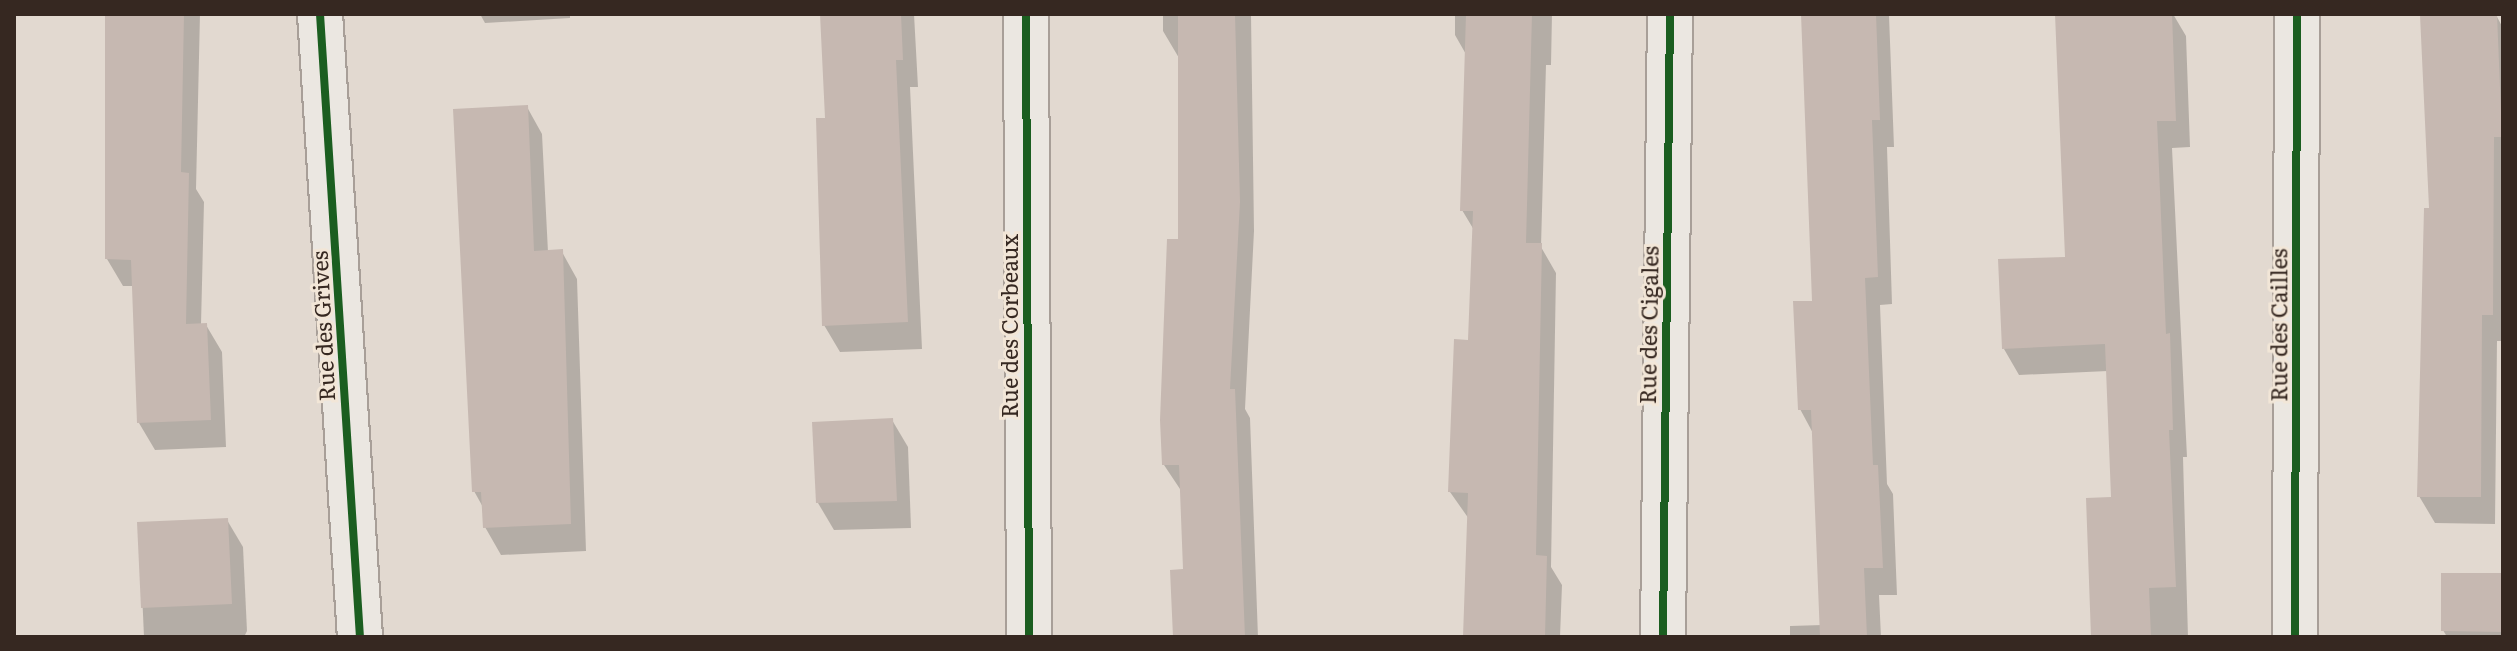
<!DOCTYPE html>
<html>
<head>
<meta charset="utf-8">
<style>
	body { margin:0 }
	#map { position:relative; width:2517px; height:651px; overflow:hidden; background:#e2d9d0; font-family:Literata,serif }
	div>[style] { position:absolute }
	[style*='--x'] { left:calc(var(--x)*1px); top:calc(var(--y)*1px); width:calc(var(--w)*1px); rotate:calc(var(--a)*1deg) }
	.shadow>* { inset:0; background:#0003 }
	.building>* { inset:0; background:#c6b8b1 }
	.roads { filter:drop-shadow(2px 0 #a89f98) drop-shadow(-2px 0 #a89f98) drop-shadow(0 2px #a89f98) drop-shadow(0 -2px #a89f98) }
	.street>* { height:44px; margin:-22px; padding:0 22px; transform-origin:22px; border-radius:22px; background:#ebe7e1 }
	.cycleway>* { height:8px; margin:-4px; padding:0 4px; transform-origin:4px; border-radius:4px; background:#1b5e20 }
	span { translate:-50% -50%; white-space:nowrap; text-align:center; line-height:1.15; -webkit-text-stroke:6px #f2e6d7; paint-order:stroke }
	.street-label { font-size:22px; color:#362821 }
	.frame { position:absolute; inset:0; border:16px solid #362821; pointer-events:none }
</style>
</head>
<body>
<div id="map">
	<div class="shadow">
		<div style="clip-path:polygon(108px 14px,200px 14px,196px 189px,204px 202px,201px 325px,206px 325px,222px 352px,226px 447px,155px 450px,139px 423px,134px 286px,123px 286px,107px 259px)"></div>
		<div style="clip-path:polygon(480px 14px,570px 14px,570px 18px,485px 23px)"></div>
		<div style="clip-path:polygon(822px 14px,914px 14px,918px 87px,910px 87px,922px 349px,840px 352px,824px 325px,827px 120px)"></div>
		<div style="clip-path:polygon(1163px 14px,1251px 14px,1254px 231px,1245px 409px,1250px 418px,1258px 637px,1175px 637px,1185px 571px,1182px 492px,1164px 465px,1180px 241px,1179px 58px,1163px 31px)"></div>
		<div style="clip-path:polygon(1455px 14px,1552px 14px,1551px 65px,1546px 65px,1541px 247px,1556px 273px,1551px 567px,1562px 585px,1560px 637px,1465px 637px,1469px 519px,1450px 492px,1470px 342px,1474px 230px,1462px 210px,1467px 56px,1455px 35px)"></div>
		<div style="clip-path:polygon(1803px 14px,1889px 15px,1894px 147px,1887px 147px,1892px 304px,1880px 305px,1887px 484px,1893px 494px,1897px 595px,1879px 595px,1881px 637px,1790px 637px,1790px 626px,1822px 625px,1814px 435px,1800px 409px,1814px 303px)"></div>
		<div style="clip-path:polygon(2057px 14px,2173px 14px,2186px 36px,2190px 147px,2172px 148px,2187px 457px,2183px 457px,2188px 637px,2093px 637px,2113px 499px,2108px 371px,2019px 375px,2004px 349px,2067px 259px)"></div>
		<div style="clip-path:polygon(2496px 15px,2503px 28px,2503px 341px,2497px 341px,2495px 524px,2435px 523px,2419px 496px,2431px 210px)"></div>
		<div style="clip-path:polygon(527px 107px,542px 134px,548px 252px,562px 252px,577px 279px,586px 551px,501px 555px,485px 527px,484px 509px,474px 491px)"></div>
		<div style="clip-path:polygon(892px 420px,908px 447px,911px 528px,834px 530px,818px 503px)"></div>
		<div style="clip-path:polygon(227px 520px,243px 547px,247px 631px,244px 637px,144px 637px,139px 524px)"></div>
		<div style="clip-path:polygon(2503px 575px,2503px 637px,2447px 637px,2443px 630px)"></div>
	</div>
	<div class="building">
		<div style="clip-path:polygon(105px 14px,184px 14px,181px 172px,189px 173px,186px 324px,207px 323px,211px 420px,137px 423px,131px 260px,105px 259px)"></div>
		<div style="clip-path:polygon(820px 14px,901px 14px,903px 60px,896px 60px,908px 322px,822px 326px,816px 118px,825px 118px)"></div>
		<div style="clip-path:polygon(1178px 14px,1235px 14px,1240px 202px,1230px 389px,1235px 389px,1245px 637px,1173px 637px,1170px 570px,1183px 569px,1179px 465px,1162px 465px,1160px 420px,1167px 239px,1178px 239px)"></div>
		<div style="clip-path:polygon(1466px 14px,1532px 14px,1526px 243px,1542px 243px,1536px 555px,1547px 556px,1545px 637px,1463px 637px,1468px 493px,1448px 492px,1454px 339px,1468px 340px,1473px 211px,1460px 211px)"></div>
		<div style="clip-path:polygon(1801px 14px,1876px 14px,1880px 120px,1872px 120px,1878px 277px,1865px 278px,1873px 465px,1878px 465px,1883px 568px,1864px 568px,1867px 637px,1820px 637px,1811px 410px,1798px 410px,1793px 301px,1812px 301px)"></div>
		<div style="clip-path:polygon(2055px 14px,2172px 14px,2176px 121px,2157px 121px,2166px 334px,2170px 333px,2173px 430px,2169px 430px,2176px 587px,2149px 588px,2151px 637px,2091px 637px,2086px 498px,2111px 497px,2105px 344px,2002px 349px,1998px 259px,2065px 257px)"></div>
		<div style="clip-path:polygon(2497px 14px,2502px 137px,2494px 137px,2493px 315px,2482px 315px,2481px 497px,2417px 497px,2424px 208px,2429px 208px,2420px 15px)"></div>
		<div style="clip-path:polygon(528px 105px,534px 251px,563px 249px,571px 524px,483px 528px,481px 492px,472px 492px,453px 109px)"></div>
		<div style="clip-path:polygon(893px 418px,897px 501px,816px 503px,812px 422px)"></div>
		<div style="clip-path:polygon(228px 518px,232px 604px,141px 608px,137px 522px)"></div>
		<div style="clip-path:polygon(2441px 573px,2503px 573px,2503px 632px,2441px 631px)"></div>
	</div>
	<div class="roads">
		<div class="street">
			<div style="--x:320;--y:14;--w:624;--a:86.33"></div>
			<div style="--x:1026;--y:14;--w:623;--a:89.72"></div>
			<div style="--x:1663;--y:637;--w:623;--a:-89.36"></div>
			<div style="--x:2295;--y:637;--w:623;--a:-89.82"></div>
		</div>
	</div>
	<div class="cycleway">
		<div style="--x:320;--y:14;--w:624;--a:86.33"></div>
		<div style="--x:1026;--y:14;--w:623;--a:89.72"></div>
		<div style="--x:1663;--y:637;--w:623;--a:-89.36"></div>
		<div style="--x:2295;--y:637;--w:623;--a:-89.82"></div>
	</div>
	<div class="street-label">
		<span style="left:1648px;top:325px;rotate:-89deg">Rue des Cigales</span>
		<span style="left:2278px;top:325px;rotate:-90deg">Rue des Cailles</span>
		<span style="left:322px;top:326px;rotate:-93deg">Rue des Grives</span>
		<span style="left:1009px;top:326px;rotate:-90deg">Rue des Corbeaux</span>
	</div>
	<div class="frame"></div>
</div>
</body>
</html>
